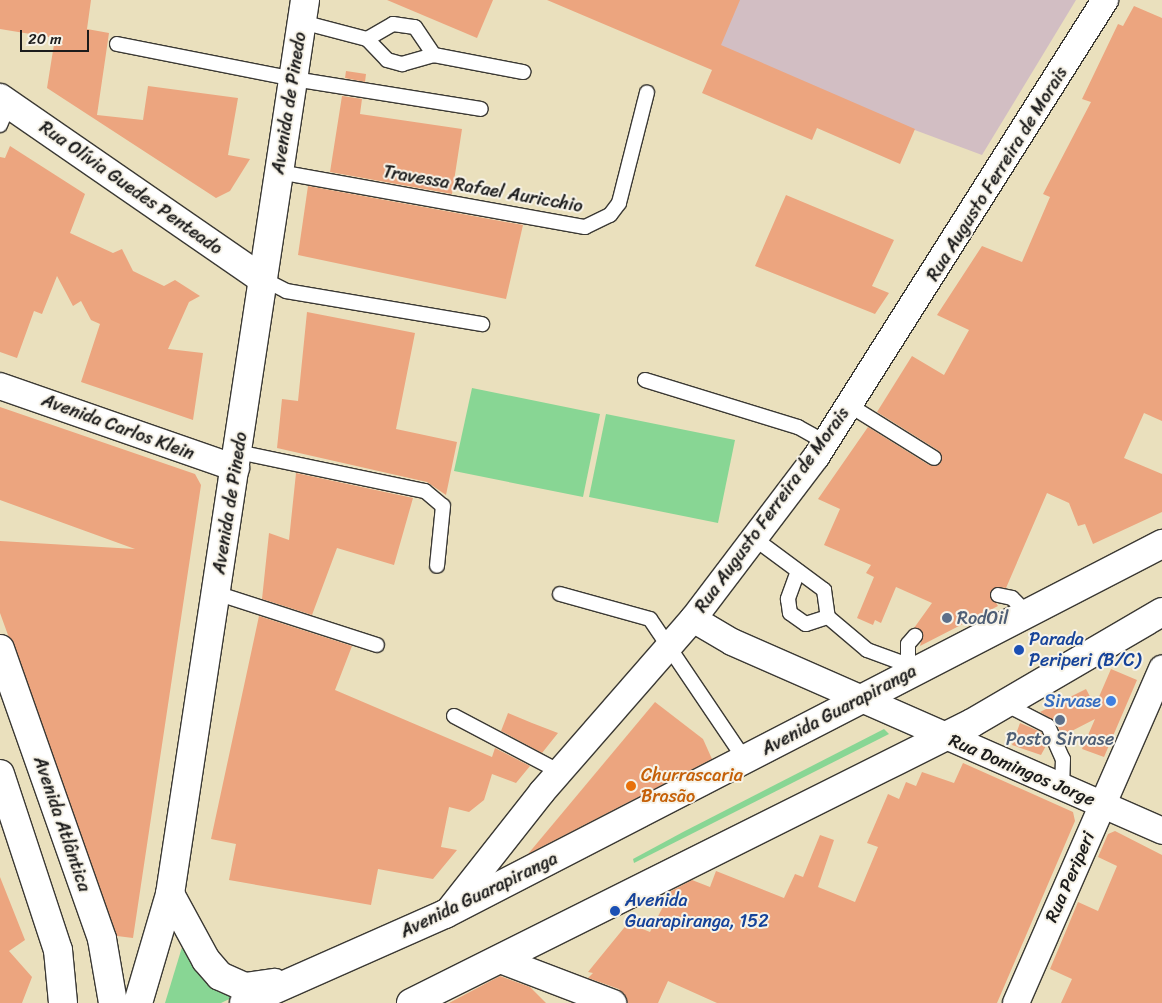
<!DOCTYPE html>
<html>
<head>
<meta charset="utf-8">
<style>
	body { margin:0 }
	#map { position:relative; width:1162px; height:1003px; overflow:hidden; background:#eae0bd; font-family:Sriracha,sans-serif }
	div>[style] { position:absolute }
	[style*='--x'] { left:calc(var(--x)*1px); top:calc(var(--y)*1px); width:calc(var(--w)*1px); rotate:calc(var(--a)*1deg) }
	.industrial>* { inset:0; background:#d2bec3 }
	.green>* { inset:0; background:#88d694 }
	.building>* { inset:0; background:#eca57f }
	.roads { filter:drop-shadow(1px 0 #3b3934) drop-shadow(-1px 0 #3b3934) drop-shadow(0 1px #3b3934) drop-shadow(0 -1px #3b3934) }
	.lane>* { height:14px; margin:-7px; padding:0 7px; transform-origin:7px; border-radius:7px; background:#fff }
	.street>* { height:26px; margin:-13px; padding:0 13px; transform-origin:13px; border-radius:13px; background:#fff }
	.secondary>* { height:28px; margin:-14px; padding:0 14px; transform-origin:14px; border-radius:14px; background:#fff }
	.primary>* { height:28px; margin:-14px; padding:0 14px; transform-origin:14px; border-radius:14px; background:#fff }
	.dots>* { width:14px; height:14px; translate:-50% -50%; box-sizing:border-box; border:2px solid #f7f3e8; border-radius:50% }
	span { translate:-50% -50%; white-space:nowrap; text-align:center; line-height:1.15; -webkit-text-stroke:4px #f7f3e8; paint-order:stroke }
	.street-label { font-size:18px; color:#1c1c1c }
	.service-label { font-size:18px; color:#4e5e75 }
	.left { translate:0 -50%; text-align:left }
	.transit-label { font-size:18px; color:#164399 }
	.shop-label { font-size:18px; color:#366cbe }
	.right { translate:-100% -50%; text-align:right }
	.food-label { font-size:18px; color:#c56008 }
	.scale { position:absolute; left:20px; top:30px; width:69px; height:22px; box-sizing:border-box; border:2px solid #1c1c1c; border-top:0; padding-left:6px; font-size:15px; line-height:18px; white-space:nowrap; color:#1c1c1c; -webkit-text-stroke:4px #f7f3e8; paint-order:stroke }
</style>
</head>
<body>
<div id="map">
	<div class="industrial">
		<div style="clip-path:polygon(565px 0,1076px 0,982px 155px)"></div>
	</div>
	<div class="green">
		<div style="clip-path:polygon(472px 388px,600px 414px,583px 497px,454px 471px)"></div>
		<div style="clip-path:polygon(606px 414px,735px 440px,718px 523px,589px 497px)"></div>
		<div style="clip-path:polygon(884px 729px,889px 734px,634px 863px,633px 859px,683px 832px)"></div>
		<div style="clip-path:polygon(186px 934px,246px 991px,221px 1003px,165px 1003px)"></div>
	</div>
	<div class="building">
		<div style="clip-path:polygon(0 0,91px 0,87px 29px,109px 33px,97px 115px,143px 120px,148px 86px,238px 98px,228px 155px,250px 159px,230px 191px,216px 198px,47px 88px,55px 38px,0 29px)"></div>
		<div style="clip-path:polygon(387px 0,493px 0,477px 38px)"></div>
		<div style="clip-path:polygon(547px 0,740px 0,721px 45px,915px 129px,900px 164px,817px 128px,812px 140px,702px 93px,712px 70px)"></div>
		<div style="clip-path:polygon(1134px 6px,1162px 18px,1162px 421px,1144px 413px,1124px 458px,1162px 474px,1162px 512px,1093px 544px,1085px 524px,1078px 526px,1069px 503px,1047px 493px,1006px 588px,996px 587px,990px 593px,998px 606px,920px 646px,923px 634px,914px 628px,932px 603px,896px 587px,881px 623px,875px 620px,873px 625px,857px 618px,874px 577px,866px 573px,871px 565px,824px 545px,840px 509px,818px 499px,868px 427px,929px 465px,941px 463px,939px 451px,877px 412px,912px 356px,944px 375px,969px 330px,937px 315px,982px 246px,1022px 262px,1050px 197px,1043px 194px,1091px 102px,1082px 99px,1118px 24px,1123px 26px)"></div>
		<div style="clip-path:polygon(346px 71px,366px 74px,365px 82px,345px 78px)"></div>
		<div style="clip-path:polygon(342px 96px,362px 99px,360px 114px,462px 129px,452px 194px,330px 172px)"></div>
		<div style="clip-path:polygon(10px 146px,85px 194px,70px 233px,113px 253px,122px 249px,133px 271px,164px 286px,175px 280px,200px 296px,189px 302px,168px 349px,203px 353px,193px 420px,81px 382px,100px 324px,91px 320px,81px 301px,73px 306px,57px 276px,42px 314px,34px 311px,17px 358px,0 352px,0 157px,5px 158px)"></div>
		<div style="clip-path:polygon(308px 186px,523px 225px,506px 299px,298px 255px)"></div>
		<div style="clip-path:polygon(786px 195px,894px 240px,872px 286px,889px 293px,875px 314px,755px 266px)"></div>
		<div style="clip-path:polygon(307px 312px,415px 333px,396px 429px,457px 442px,446px 495px,427px 482px,277px 448px,282px 399px,298px 401px)"></div>
		<div style="clip-path:polygon(0 407px,195px 474px,201px 485px,133px 938px,117px 936px,0 613px,0 541px,135px 549px,0 500px)"></div>
		<div style="clip-path:polygon(296px 473px,413px 498px,394px 565px,337px 548px,312px 615px,262px 599px,269px 533px,289px 540px)"></div>
		<div style="clip-path:polygon(259px 616px,352px 646px,335px 690px,492px 757px,495px 748px,530px 766px,516px 783px,492px 774px,484px 800px,469px 812px,449px 807px,441px 847px,457px 850px,433px 879px,378px 869px,371px 905px,229px 880px,236px 844px,211px 839px)"></div>
		<div style="clip-path:polygon(1111px 669px,1137px 680px,1104px 757px,1082px 749px,1095px 719px,1062px 736px,1056px 722px,1040px 712px,1086px 689px,1095px 706px)"></div>
		<div style="clip-path:polygon(655px 702px,703px 739px,712px 759px,528px 854px)"></div>
		<div style="clip-path:polygon(508px 713px,532px 723px,558px 733px,542px 753px,501px 731px)"></div>
		<div style="clip-path:polygon(1020px 723px,1041px 732px,1047px 744px,1041px 755px,1012px 745px)"></div>
		<div style="clip-path:polygon(963px 763px,1073px 812px,1075px 821px,997px 1003px,717px 1003px,668px 981px,658px 1003px,628px 1003px,619px 989px,588px 978px,593px 973px,588px 972px,628px 923px,650px 932px,671px 891px,692px 880px,710px 887px,716px 871px,784px 898px,795px 874px,803px 877px,820px 835px,834px 840px,818px 887px,855px 902px,878px 847px,867px 843px,888px 794px,899px 799px,906px 782px,916px 786px,922px 772px,954px 783px)"></div>
		<div style="clip-path:polygon(1115px 831px,1162px 855px,1162px 1003px,1061px 1003px,1072px 979px,1050px 969px,1078px 902px,1098px 911px,1117px 866px,1098px 857px,1108px 834px)"></div>
		<div style="clip-path:polygon(0 877px,25px 940px,9px 951px,32px 977px,22px 1003px,0 1003px)"></div>
		<div style="clip-path:polygon(500px 976px,530px 987px,546px 1003px,449px 1003px)"></div>
	</div>
	<div class="roads">
		<div class="lane">
			<div style="--x:302;--y:22;--w:67;--a:14.7"></div>
			<div style="--x:367;--y:39;--w:29;--a:46"></div>
			<div style="--x:387;--y:60;--w:16;--a:15"></div>
			<div style="--x:402;--y:64;--w:33;--a:-16"></div>
			<div style="--x:434;--y:55;--w:91;--a:10.8"></div>
			<div style="--x:367;--y:39;--w:30;--a:-30"></div>
			<div style="--x:393;--y:24;--w:22;--a:8"></div>
			<div style="--x:415;--y:27;--w:34;--a:56"></div>
			<div style="--x:117;--y:44;--w:180;--a:11.2"></div>
			<div style="--x:294;--y:79;--w:189;--a:9.1"></div>
			<div style="--x:0;--y:125;--w:23;--a:-67"></div>
			<div style="--x:279;--y:172;--w:311;--a:10.2"></div>
			<div style="--x:585;--y:227;--w:28;--a:-26"></div>
			<div style="--x:610;--y:215;--w:15;--a:-53"></div>
			<div style="--x:619;--y:203;--w:114;--a:-75.8"></div>
			<div style="--x:261;--y:278;--w:28;--a:27"></div>
			<div style="--x:286;--y:291;--w:199;--a:9.6"></div>
			<div style="--x:645;--y:380;--w:160;--a:17.1"></div>
			<div style="--x:798;--y:427;--w:31;--a:29"></div>
			<div style="--x:849;--y:405;--w:100;--a:31.9"></div>
			<div style="--x:238;--y:452;--w:191;--a:11.8"></div>
			<div style="--x:425;--y:491;--w:23;--a:40"></div>
			<div style="--x:443;--y:506;--w:60;--a:95.7"></div>
			<div style="--x:755;--y:539;--w:86;--a:36.5"></div>
			<div style="--x:824;--y:590;--w:27;--a:82"></div>
			<div style="--x:828;--y:617;--w:51;--a:40.2"></div>
			<div style="--x:867;--y:650;--w:44;--a:20.1"></div>
			<div style="--x:798;--y:571;--w:30;--a:110"></div>
			<div style="--x:788;--y:599;--w:14;--a:82"></div>
			<div style="--x:790;--y:613;--w:19;--a:35"></div>
			<div style="--x:806;--y:624;--w:23;--a:-18"></div>
			<div style="--x:216;--y:593;--w:169;--a:17.9"></div>
			<div style="--x:560;--y:594;--w:93;--a:15.5"></div>
			<div style="--x:650;--y:619;--w:170;--a:56"></div>
			<div style="--x:998;--y:595;--w:14;--a:12"></div>
			<div style="--x:1012;--y:598;--w:20;--a:45"></div>
			<div style="--x:908;--y:673;--w:29;--a:-90"></div>
			<div style="--x:908;--y:644;--w:11;--a:-49"></div>
			<div style="--x:1005;--y:704;--w:48;--a:27.1"></div>
			<div style="--x:1048;--y:726;--w:36;--a:66"></div>
			<div style="--x:1063;--y:759;--w:28;--a:92"></div>
			<div style="--x:454;--y:716;--w:120;--a:27.8"></div>
		</div>
		<div class="street">
			<div style="--x:0;--y:386;--w:250;--a:19.2"></div>
			<div style="--x:693;--y:619;--w:45;--a:30.5"></div>
			<div style="--x:732;--y:642;--w:470;--a:23.7"></div>
			<div style="--x:446;--y:914;--w:155;--a:-51.8"></div>
			<div style="--x:542;--y:792;--w:230;--a:-48.9"></div>
			<div style="--x:693;--y:619;--w:203;--a:-52.8"></div>
			<div style="--x:816;--y:457;--w:541;--a:-57.69"></div>
			<div style="--x:503;--y:961;--w:118;--a:20.9"></div>
			<div style="--x:1016;--y:1003;--w:365;--a:-66.4"></div>
		</div>
		<div class="secondary">
			<div style="--x:0;--y:98;--w:317;--a:34.6"></div>
			<div style="--x:138;--y:1003;--w:114;--a:-73.6"></div>
			<div style="--x:170;--y:894;--w:904;--a:-81.41"></div>
		</div>
		<div class="primary">
			<div style="--x:0;--y:649;--w:307;--a:70.6"></div>
			<div style="--x:102;--y:939;--w:65;--a:80.2"></div>
			<div style="--x:0;--y:774;--w:185;--a:71.8"></div>
			<div style="--x:58;--y:950;--w:53;--a:84.6"></div>
			<div style="--x:170;--y:894;--w:75;--a:61.4"></div>
			<div style="--x:206;--y:960;--w:21;--a:49"></div>
			<div style="--x:220;--y:976;--w:27;--a:24"></div>
			<div style="--x:245;--y:987;--w:30;--a:-8"></div>
			<div style="--x:244;--y:1003;--w:220;--a:-23.9"></div>
			<div style="--x:445;--y:914;--w:807;--a:-27.3"></div>
			<div style="--x:411;--y:1003;--w:627;--a:-26.52"></div>
			<div style="--x:972;--y:723;--w:220;--a:-30.3"></div>
		</div>
	</div>
	<div class="dots">
		<div style="left:947px;top:618px;background:#5c6f8a"></div>
		<div style="left:1019px;top:650px;background:#1a4fb4"></div>
		<div style="left:1111px;top:701px;background:#3f7fe0"></div>
		<div style="left:1060px;top:720px;background:#5c6f8a"></div>
		<div style="left:631px;top:786px;background:#e8710a"></div>
		<div style="left:615px;top:911px;background:#1a4fb4"></div>
	</div>
	<div class="street-label">
		<span style="left:289px;top:103px;rotate:-81deg">Avenida de Pinedo</span>
		<span style="left:997px;top:174px;rotate:-58deg">Rua Augusto Ferreira de Morais</span>
		<span style="left:131px;top:188px;rotate:35deg">Rua Olívia Guedes Penteado</span>
		<span style="left:483px;top:189px;rotate:10deg">Travessa Rafael Auricchio</span>
		<span style="left:118px;top:427px;rotate:20deg">Avenida Carlos Klein</span>
		<span style="left:230px;top:503px;rotate:-81deg">Avenida de Pinedo</span>
		<span style="left:772px;top:510px;rotate:-54deg">Rua Augusto Ferreira de Morais</span>
		<span style="left:839px;top:710px;rotate:-28deg">Avenida Guarapiranga</span>
		<span style="left:1022px;top:770px;rotate:23deg">Rua Domingos Jorge</span>
		<span style="left:62px;top:824px;rotate:71deg">Avenida Atlântica</span>
		<span style="left:1070px;top:877px;rotate:-66deg">Rua Periperi</span>
		<span style="left:479px;top:895px;rotate:-26deg">Avenida Guarapiranga</span>
	</div>
	<div class="service-label">
		<span class="left" style="left:957px;top:618px">RodOil</span>
		<span style="left:1060px;top:739px">Posto Sirvase</span>
	</div>
	<div class="transit-label">
		<span class="left" style="left:1029px;top:650px">Parada<br>Periperi (B/C)</span>
		<span class="left" style="left:625px;top:911px">Avenida<br>Guarapiranga, 152</span>
	</div>
	<div class="shop-label">
		<span class="right" style="left:1101px;top:701px">Sirvase</span>
	</div>
	<div class="food-label">
		<span class="left" style="left:641px;top:786px">Churrascaria<br>Brasão</span>
	</div>
	<div class="scale">20 m</div>
</div>
</body>
</html>
